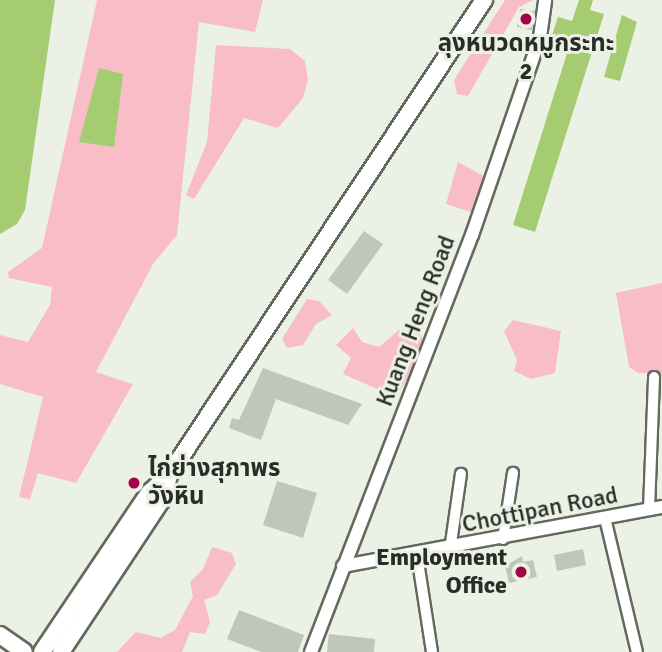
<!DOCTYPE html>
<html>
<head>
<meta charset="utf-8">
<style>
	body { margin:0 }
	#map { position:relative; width:662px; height:652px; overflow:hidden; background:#ebf1e4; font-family:Signika,"Noto Sans Thai",sans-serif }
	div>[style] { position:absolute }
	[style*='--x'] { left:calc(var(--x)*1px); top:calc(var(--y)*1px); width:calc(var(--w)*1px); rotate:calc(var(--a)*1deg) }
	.green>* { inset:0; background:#f9bdc8 }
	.water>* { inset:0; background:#a6cc71 }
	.building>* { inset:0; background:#c0c6b9 }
	.roads { filter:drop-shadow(2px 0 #64695e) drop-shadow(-2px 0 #64695e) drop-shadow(0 2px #64695e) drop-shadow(0 -2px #64695e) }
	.minor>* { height:10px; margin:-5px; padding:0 5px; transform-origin:5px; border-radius:5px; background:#fff }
	.tertiary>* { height:12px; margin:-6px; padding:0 6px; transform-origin:6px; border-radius:6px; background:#fff }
	.primary>* { height:16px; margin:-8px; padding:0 8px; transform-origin:8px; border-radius:8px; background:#fff }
	.dots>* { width:19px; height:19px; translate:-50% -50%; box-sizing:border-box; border:4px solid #ebf1e4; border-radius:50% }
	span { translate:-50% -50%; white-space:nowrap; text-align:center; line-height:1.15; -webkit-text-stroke:6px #ebf1e4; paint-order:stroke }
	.poi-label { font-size:24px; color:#292c27; font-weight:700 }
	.left { translate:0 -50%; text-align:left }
	.right { translate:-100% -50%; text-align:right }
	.street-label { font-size:24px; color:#292c27 }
</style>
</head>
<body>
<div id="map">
	<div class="green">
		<div style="clip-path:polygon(97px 0,263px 0,255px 32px,199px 22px,177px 235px,153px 264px,96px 372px,133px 384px,76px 483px,38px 473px,30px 499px,19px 497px,43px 397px,0 384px,0 335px,28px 342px,50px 305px,52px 287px,9px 278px,8px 272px,42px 248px)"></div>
		<div style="clip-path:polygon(505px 0,533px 0,519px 7px,468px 96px,457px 94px,454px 80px)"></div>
		<div style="clip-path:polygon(216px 45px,290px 49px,305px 61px,308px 80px,303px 98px,278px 128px,244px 118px,194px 199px,186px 195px,207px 142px)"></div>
		<div style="clip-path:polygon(458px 162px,484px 176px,471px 212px,446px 204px)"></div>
		<div style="clip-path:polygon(662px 283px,662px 373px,638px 373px,629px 367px,616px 293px)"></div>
		<div style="clip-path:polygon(307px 299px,319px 301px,332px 315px,316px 324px,303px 345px,287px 348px,282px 339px)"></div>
		<div style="clip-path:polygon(513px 320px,561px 331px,555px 373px,531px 379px,514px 371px,517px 360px,504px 331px)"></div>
		<div style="clip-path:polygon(353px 328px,362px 342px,379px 347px,399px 330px,421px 334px,424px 347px,402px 388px,384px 392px,343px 374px,351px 358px,336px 345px)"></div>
		<div style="clip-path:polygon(212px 547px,232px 553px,236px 564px,217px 595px,204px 600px,210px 622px,205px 634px,190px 632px,182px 652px,117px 652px,136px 632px,161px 638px,175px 630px,193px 596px,190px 582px,203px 569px)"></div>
	</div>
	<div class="water">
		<div style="clip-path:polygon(0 0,55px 0,25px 210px,17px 224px,0 234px)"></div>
		<div style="clip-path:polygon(579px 0,593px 0,590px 10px,604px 14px,535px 232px,513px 225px,569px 47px,550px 41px,558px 17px,572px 21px)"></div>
		<div style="clip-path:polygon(622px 15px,637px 22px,620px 81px,604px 77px)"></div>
		<div style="clip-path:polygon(99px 68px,123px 74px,114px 147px,79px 142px)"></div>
	</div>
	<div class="building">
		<div style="clip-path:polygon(520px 9px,535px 11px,532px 30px,517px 27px)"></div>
		<div style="clip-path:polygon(364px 231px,383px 244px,347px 294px,328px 280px)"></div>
		<div style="clip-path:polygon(263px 368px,362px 404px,348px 425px,276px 399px,261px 440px,229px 428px,232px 418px,239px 420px)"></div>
		<div style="clip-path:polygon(277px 481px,317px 493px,303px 538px,263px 525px)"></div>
		<div style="clip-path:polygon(583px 549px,586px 565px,557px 571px,554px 555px)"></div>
		<div style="clip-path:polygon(522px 556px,523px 562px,533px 560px,537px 577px,509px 583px,505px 566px)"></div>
		<div style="clip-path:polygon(239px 610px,304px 635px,298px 652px,261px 652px,227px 639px)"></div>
		<div style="clip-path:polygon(329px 634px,375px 639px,374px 652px,327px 652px)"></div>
	</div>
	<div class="roads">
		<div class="minor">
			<div style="--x:649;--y:509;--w:132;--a:-87.8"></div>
			<div style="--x:605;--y:518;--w:138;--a:76.6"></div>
			<div style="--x:503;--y:539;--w:67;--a:-81.4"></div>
			<div style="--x:450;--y:550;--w:77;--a:-81.8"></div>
			<div style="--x:417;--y:555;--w:98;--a:81.2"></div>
		</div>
		<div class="tertiary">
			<div style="--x:343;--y:566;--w:324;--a:-10.5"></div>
			<div style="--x:311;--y:652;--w:447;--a:-68.9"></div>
			<div style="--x:472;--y:235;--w:209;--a:-71"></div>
			<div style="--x:540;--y:37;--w:37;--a:-82"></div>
		</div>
		<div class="primary">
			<div style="--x:0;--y:635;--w:29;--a:35"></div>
			<div style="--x:42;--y:652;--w:192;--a:-56.1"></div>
			<div style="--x:149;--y:493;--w:27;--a:-42"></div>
			<div style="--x:169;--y:475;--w:570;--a:-56.45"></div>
			<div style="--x:61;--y:652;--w:181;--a:-56.5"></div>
			<div style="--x:161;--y:501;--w:25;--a:-72"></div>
		</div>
	</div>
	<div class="dots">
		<div style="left:526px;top:19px;background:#a00446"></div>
		<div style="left:134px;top:483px;background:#a00446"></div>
		<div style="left:521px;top:572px;background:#a00446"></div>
	</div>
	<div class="poi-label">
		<span style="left:526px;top:58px">ลุงหนวดหมูกระทะ<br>2</span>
		<span class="left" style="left:148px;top:483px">ไก่ย่างสุภาพร<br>วังหิน</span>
		<span class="right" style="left:507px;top:572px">Employment<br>Office</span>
	</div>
	<div class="street-label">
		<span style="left:416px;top:321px;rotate:-69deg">Kuang Heng Road</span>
		<span style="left:540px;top:510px;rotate:-11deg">Chottipan Road</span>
	</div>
</div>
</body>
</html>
